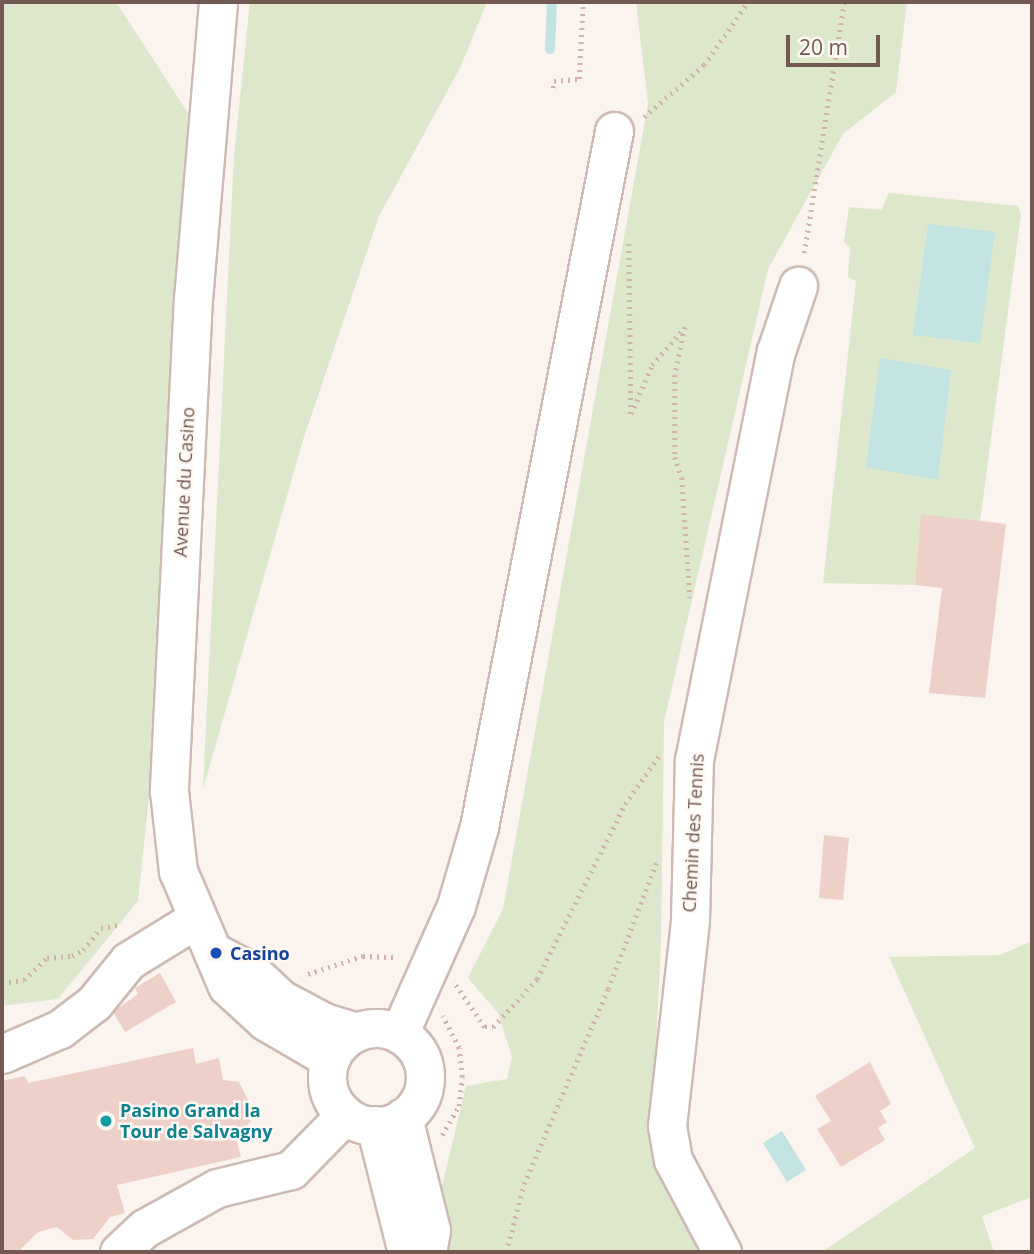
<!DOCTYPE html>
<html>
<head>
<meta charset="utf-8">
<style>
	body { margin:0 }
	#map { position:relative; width:1034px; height:1254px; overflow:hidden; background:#fbf3ed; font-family:"Open Sans",sans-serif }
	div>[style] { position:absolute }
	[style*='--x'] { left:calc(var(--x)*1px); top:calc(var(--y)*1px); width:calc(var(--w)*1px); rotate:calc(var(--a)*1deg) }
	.green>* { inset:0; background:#dce7cc }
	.water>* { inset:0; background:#c3e3e2 }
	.stream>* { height:10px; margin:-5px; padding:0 5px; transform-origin:5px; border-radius:5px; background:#c3e3e2 }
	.building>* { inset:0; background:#edd0c8 }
	.path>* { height:4.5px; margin-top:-2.25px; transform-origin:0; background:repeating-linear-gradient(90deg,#d2b3aa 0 2px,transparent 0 7px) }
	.roads { filter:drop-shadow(2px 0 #ccbab3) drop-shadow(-2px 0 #ccbab3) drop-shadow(0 2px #ccbab3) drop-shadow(0 -2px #ccbab3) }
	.minor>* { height:37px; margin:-18.5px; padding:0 18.5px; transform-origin:18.5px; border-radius:18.5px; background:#fff }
	.minor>.ring { margin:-18.5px; padding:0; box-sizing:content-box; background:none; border:37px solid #fff; border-radius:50% }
	.dots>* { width:19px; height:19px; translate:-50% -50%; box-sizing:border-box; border:4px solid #fdf8f3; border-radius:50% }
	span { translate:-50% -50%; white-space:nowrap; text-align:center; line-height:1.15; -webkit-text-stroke:5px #fdf8f3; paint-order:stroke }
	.street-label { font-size:18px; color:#745852 }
	.transit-label { font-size:18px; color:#164399; font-weight:700 }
	.left { translate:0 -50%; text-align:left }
	.culture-label { font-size:18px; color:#0d838f; font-weight:700 }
	.frame { position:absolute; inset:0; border:4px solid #745852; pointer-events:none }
	.scale { position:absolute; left:786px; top:35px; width:94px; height:32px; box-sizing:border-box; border:4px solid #745852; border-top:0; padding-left:9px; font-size:21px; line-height:24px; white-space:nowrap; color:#745852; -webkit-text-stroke:5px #fdf8f3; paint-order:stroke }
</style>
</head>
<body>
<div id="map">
	<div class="green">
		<div style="clip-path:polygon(2px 2px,116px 2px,188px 113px,150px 786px,138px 901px,58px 999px,2px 1006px)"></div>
		<div style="clip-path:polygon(250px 2px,487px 2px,460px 68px,379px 216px,303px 440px,203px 789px,234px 156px)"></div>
		<div style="clip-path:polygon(636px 2px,907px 2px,896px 92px,843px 134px,768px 269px,664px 722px,661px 942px,651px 1152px,698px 1252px,438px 1252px,439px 1199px,466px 1086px,507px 1079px,512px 1057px,498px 1013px,468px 978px,503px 909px,648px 104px)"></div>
		<div style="clip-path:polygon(889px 193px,1018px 206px,1021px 214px,980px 521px,922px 515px,915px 585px,823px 583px,856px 281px,848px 277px,850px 248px,844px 242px,849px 207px,881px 210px)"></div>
		<div style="clip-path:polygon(1032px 941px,1032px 1197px,982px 1216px,994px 1252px,822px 1252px,975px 1148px,889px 957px,1000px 955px)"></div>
	</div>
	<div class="water">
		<div style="clip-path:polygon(928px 224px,995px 232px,980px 343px,913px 335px)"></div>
		<div style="clip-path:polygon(880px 358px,951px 370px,938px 480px,866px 467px)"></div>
		<div style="clip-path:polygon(782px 1131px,806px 1170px,787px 1182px,763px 1143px)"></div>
	</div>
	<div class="stream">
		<div style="--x:550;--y:49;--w:47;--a:-87.6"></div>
	</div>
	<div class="building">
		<div style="clip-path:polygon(921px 514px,1006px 524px,985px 698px,929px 693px,942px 588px,915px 585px)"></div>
		<div style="clip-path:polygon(824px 835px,849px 838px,843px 900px,819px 898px)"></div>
		<div style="clip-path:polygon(160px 973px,176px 1002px,125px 1032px,113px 1012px,138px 994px,135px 988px)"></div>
		<div style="clip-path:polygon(193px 1048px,196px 1064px,219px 1058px,223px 1080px,239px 1082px,248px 1100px,251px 1121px,236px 1138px,241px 1157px,117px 1185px,125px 1213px,110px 1217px,93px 1239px,73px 1240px,57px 1227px,38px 1232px,18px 1252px,2px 1252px,2px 1081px,25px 1076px,28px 1083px)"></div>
		<div style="clip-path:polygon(870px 1062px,891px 1104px,880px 1111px,887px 1122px,878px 1128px,885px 1140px,841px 1167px,817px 1129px,831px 1121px,815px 1096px)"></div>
	</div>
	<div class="path">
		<div style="--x:553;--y:88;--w:7;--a:-82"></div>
		<div style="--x:554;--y:81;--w:25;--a:-5"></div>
		<div style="--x:579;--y:79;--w:77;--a:-87"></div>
		<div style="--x:644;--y:117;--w:79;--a:-40.9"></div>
		<div style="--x:704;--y:65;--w:77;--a:-55.1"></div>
		<div style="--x:629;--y:244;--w:170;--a:89.3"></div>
		<div style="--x:631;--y:414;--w:53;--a:-66.8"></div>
		<div style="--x:652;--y:365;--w:50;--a:-49"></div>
		<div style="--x:685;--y:327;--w:49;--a:101.8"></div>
		<div style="--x:675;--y:375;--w:82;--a:90"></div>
		<div style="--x:675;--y:457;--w:22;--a:72"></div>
		<div style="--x:682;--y:478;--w:120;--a:86.2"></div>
		<div style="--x:804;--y:253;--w:254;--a:-80.9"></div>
		<div style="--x:308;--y:974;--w:58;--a:-18.1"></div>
		<div style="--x:363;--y:956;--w:34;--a:2"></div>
		<div style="--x:2;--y:983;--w:22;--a:-8"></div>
		<div style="--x:24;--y:980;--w:32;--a:-44"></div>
		<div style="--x:47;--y:958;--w:25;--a:-5"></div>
		<div style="--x:72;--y:956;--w:13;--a:-29"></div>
		<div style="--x:83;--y:950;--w:28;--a:-51"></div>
		<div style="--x:101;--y:928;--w:21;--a:-11"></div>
		<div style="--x:456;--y:985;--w:51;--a:55.4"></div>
		<div style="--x:485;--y:1027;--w:8;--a:0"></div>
		<div style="--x:493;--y:1027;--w:65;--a:-47.5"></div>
		<div style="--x:537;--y:979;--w:196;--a:-63.3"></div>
		<div style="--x:625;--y:804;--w:59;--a:-54.7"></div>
		<div style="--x:442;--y:1135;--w:34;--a:-60"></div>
		<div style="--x:459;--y:1106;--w:29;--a:-84"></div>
		<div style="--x:462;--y:1077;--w:29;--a:-96"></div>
		<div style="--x:459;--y:1048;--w:36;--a:-117"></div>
		<div style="--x:506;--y:1252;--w:70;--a:-75.2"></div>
		<div style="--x:524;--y:1184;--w:212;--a:-66.7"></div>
		<div style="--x:608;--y:989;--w:135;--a:-69.1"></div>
	</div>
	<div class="roads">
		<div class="minor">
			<div style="--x:218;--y:2;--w:296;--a:94.8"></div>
			<div style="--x:193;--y:297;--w:495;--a:92.8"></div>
			<div style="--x:169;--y:791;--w:81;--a:83.6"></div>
			<div style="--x:178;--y:871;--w:125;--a:66.9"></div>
			<div style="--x:227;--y:986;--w:52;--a:42.6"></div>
			<div style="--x:265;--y:1021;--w:75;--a:30.3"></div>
			<div style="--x:216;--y:953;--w:41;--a:27.8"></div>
			<div style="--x:252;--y:972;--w:40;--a:43"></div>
			<div style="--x:281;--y:999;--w:49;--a:28.1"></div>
			<div style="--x:324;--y:1022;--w:34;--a:17"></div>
			<div class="ring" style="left:327px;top:1028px;width:61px;height:61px"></div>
			<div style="--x:399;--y:1034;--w:140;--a:-66"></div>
			<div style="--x:456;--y:906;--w:82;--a:-73.8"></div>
			<div style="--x:479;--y:827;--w:709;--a:-79.02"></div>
			<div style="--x:2;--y:1054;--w:63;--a:-23.3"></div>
			<div style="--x:60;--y:1029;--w:43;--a:-37.4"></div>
			<div style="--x:94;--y:1003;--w:54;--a:-51"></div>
			<div style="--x:128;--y:961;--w:80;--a:-31.7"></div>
			<div style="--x:403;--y:1117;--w:116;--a:76.1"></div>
			<div style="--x:431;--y:1230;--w:22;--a:100"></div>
			<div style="--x:375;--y:1125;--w:131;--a:75.9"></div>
			<div style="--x:119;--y:1252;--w:35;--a:-43"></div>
			<div style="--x:145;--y:1228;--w:82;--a:-29.1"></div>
			<div style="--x:217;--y:1188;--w:76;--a:-13.7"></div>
			<div style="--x:291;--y:1170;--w:77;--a:-45.5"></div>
			<div style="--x:722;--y:1252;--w:104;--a:-118"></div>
			<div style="--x:673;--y:1160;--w:35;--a:-100"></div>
			<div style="--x:667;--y:1126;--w:207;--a:-83.6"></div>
			<div style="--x:690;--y:920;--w:160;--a:-88.6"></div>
			<div style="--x:694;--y:760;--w:417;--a:-78.7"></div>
			<div style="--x:776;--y:351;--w:69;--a:-71.3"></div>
		</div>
	</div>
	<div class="dots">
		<div style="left:216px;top:953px;background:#1a4fb4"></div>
		<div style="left:106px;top:1121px;background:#0f9aa8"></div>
	</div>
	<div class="street-label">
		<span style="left:184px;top:482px;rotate:-87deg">Avenue du Casino</span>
		<span style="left:693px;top:833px;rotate:-87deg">Chemin des Tennis</span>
	</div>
	<div class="transit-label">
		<span class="left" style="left:230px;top:953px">Casino</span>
	</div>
	<div class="culture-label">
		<span class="left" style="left:120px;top:1121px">Pasino Grand la<br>Tour de Salvagny</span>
	</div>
	<div class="frame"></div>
	<div class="scale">20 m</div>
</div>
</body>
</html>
